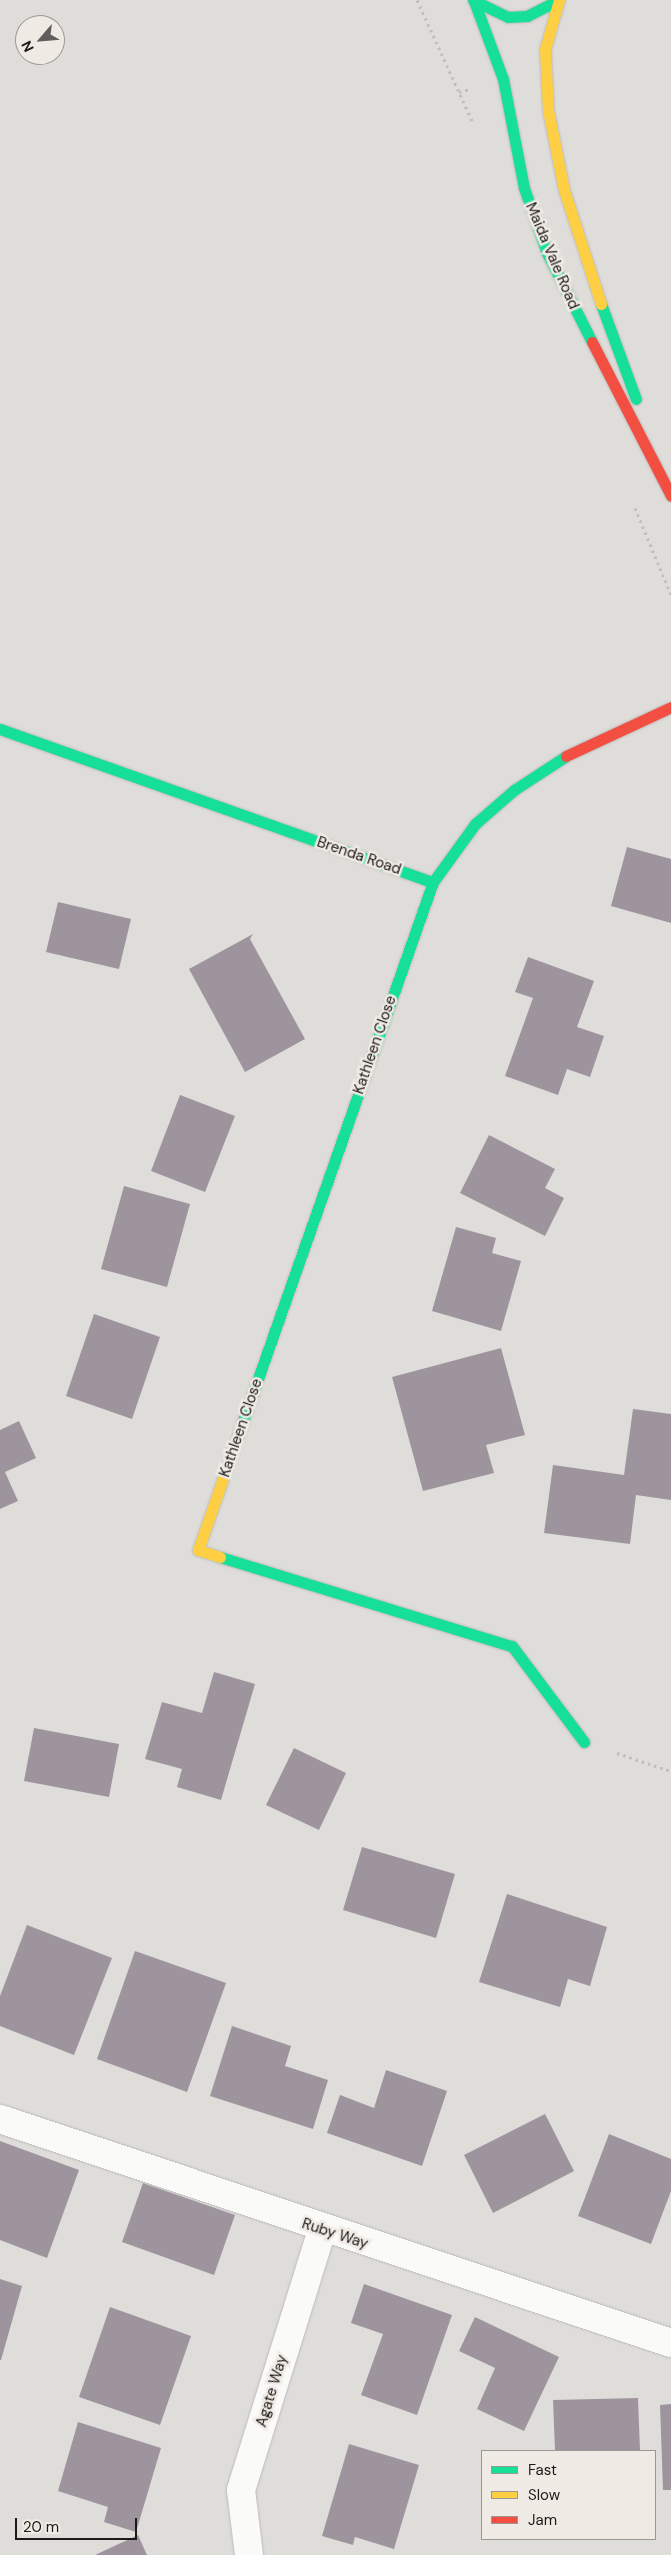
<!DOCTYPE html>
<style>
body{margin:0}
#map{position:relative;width:671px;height:2555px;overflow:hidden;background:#dfddda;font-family:"DM Sans",sans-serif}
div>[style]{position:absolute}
.building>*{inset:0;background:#9e949e}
.path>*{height:3px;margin-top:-1.5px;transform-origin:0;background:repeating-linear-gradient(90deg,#bebebc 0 2.5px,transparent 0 6.5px)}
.roads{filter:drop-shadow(0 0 1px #bdbbb9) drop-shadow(0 0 1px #bdbbb9)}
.street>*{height:28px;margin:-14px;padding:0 14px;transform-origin:14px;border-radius:14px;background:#fafaf9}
.fast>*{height:11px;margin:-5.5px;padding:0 5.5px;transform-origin:5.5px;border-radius:5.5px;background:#16e098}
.slow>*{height:11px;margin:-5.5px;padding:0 5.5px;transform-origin:5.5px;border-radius:5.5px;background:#ffcf43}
.jam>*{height:11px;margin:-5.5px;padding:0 5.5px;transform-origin:5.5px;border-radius:5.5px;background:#f24e42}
span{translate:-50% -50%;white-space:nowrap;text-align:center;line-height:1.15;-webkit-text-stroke:5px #f0eae4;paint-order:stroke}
.street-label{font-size:15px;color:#1c1a18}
.legend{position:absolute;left:481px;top:2450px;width:175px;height:90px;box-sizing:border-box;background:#f0eae4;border:1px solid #9b9792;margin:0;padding:6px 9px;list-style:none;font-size:15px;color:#1c1a18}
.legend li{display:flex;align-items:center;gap:10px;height:25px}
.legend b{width:25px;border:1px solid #9b9792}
.north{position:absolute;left:15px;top:15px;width:50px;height:50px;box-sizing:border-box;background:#f0eae4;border:1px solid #9b9792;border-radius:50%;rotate:243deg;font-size:14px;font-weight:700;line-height:20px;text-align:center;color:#1c1a18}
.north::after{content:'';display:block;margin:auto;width:18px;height:22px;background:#605e5c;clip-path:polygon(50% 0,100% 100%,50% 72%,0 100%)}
.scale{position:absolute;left:15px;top:2518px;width:122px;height:22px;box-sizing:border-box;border:2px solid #1c1a18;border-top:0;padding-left:6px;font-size:15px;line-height:18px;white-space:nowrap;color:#1c1a18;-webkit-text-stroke:4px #f0eae4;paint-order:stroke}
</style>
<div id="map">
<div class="building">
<div style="clip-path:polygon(627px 847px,671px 859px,671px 923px,611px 906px)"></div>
<div style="clip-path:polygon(58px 902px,131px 919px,119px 969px,46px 952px)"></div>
<div style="clip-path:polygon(253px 934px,250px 939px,305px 1039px,245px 1072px,189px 969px)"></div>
<div style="clip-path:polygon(528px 957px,594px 981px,577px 1027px,604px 1036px,590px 1077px,567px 1069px,558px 1095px,505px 1076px,533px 998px,515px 992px)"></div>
<div style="clip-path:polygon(180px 1095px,235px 1116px,205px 1192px,151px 1171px)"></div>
<div style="clip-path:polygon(489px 1135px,555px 1169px,545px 1188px,564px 1198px,545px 1236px,460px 1193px)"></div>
<div style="clip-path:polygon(124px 1186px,190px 1204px,167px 1287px,101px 1269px)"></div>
<div style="clip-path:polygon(456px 1227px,496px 1238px,492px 1253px,521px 1261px,501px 1331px,432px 1311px)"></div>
<div style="clip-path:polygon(94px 1314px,160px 1337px,132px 1419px,66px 1396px)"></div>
<div style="clip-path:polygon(501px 1348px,525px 1435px,486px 1445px,494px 1473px,423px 1491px,392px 1377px)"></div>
<div style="clip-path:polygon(633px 1409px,671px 1414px,671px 1500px,636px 1495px,630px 1544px,544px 1533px,553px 1465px,624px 1475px)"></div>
<div style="clip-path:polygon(19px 1421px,36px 1458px,5px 1472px,18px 1501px,0 1509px,0 1430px)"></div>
<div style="clip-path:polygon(214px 1672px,255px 1684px,221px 1800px,177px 1787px,182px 1769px,145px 1759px,162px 1702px,202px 1713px)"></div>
<div style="clip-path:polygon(34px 1728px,119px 1744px,109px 1797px,24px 1781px)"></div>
<div style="clip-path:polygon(294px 1748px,346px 1773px,319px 1830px,266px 1805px)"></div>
<div style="clip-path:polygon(362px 1847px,455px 1874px,436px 1938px,343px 1910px)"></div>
<div style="clip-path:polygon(507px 1894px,607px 1927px,590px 1986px,568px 1979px,560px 2007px,479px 1982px)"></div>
<div style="clip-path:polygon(27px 1925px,112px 1958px,74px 2055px,0 2026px,0 1996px)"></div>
<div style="clip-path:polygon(135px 1951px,226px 1983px,187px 2092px,97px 2059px)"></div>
<div style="clip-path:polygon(232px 2026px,291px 2046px,285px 2066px,328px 2080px,313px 2129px,210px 2096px)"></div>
<div style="clip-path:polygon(386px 2070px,447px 2091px,422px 2166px,327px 2133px,340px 2095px,374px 2108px)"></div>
<div style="clip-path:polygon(545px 2114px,574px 2171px,493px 2213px,464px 2155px)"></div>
<div style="clip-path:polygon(609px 2134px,671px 2159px,671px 2191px,651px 2244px,578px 2216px)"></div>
<div style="clip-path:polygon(0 2141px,79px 2170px,47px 2258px,0 2240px)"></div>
<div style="clip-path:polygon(143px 2183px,235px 2215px,214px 2275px,122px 2242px)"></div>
<div style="clip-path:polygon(0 2279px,22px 2286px,1px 2360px,0 2360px)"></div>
<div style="clip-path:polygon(364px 2284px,452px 2315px,417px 2415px,361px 2395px,383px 2334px,351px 2323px)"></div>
<div style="clip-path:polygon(110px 2307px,191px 2336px,160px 2425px,79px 2397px)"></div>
<div style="clip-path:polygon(475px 2317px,559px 2357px,524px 2431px,477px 2409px,495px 2368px,459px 2351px)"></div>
<div style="clip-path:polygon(638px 2398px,640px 2451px,555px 2451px,553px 2400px)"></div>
<div style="clip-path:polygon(671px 2404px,671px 2490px,663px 2490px,660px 2405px)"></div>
<div style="clip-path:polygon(78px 2422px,161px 2448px,136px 2532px,104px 2522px,108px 2507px,58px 2491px)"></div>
<div style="clip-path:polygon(349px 2444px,419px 2465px,394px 2549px,355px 2537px,353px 2545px,322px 2536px)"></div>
<div style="clip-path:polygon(138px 2535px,147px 2555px,95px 2555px)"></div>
</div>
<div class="path">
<div style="left:417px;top:0;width:135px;rotate:65.5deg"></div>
<div style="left:459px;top:92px;width:11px;rotate:-15deg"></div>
<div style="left:635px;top:508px;width:94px;rotate:67.5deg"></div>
<div style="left:617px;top:1753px;width:57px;rotate:18.4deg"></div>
</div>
<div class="roads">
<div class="street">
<div style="left:0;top:2119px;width:707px;rotate:18.46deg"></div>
<div style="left:249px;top:2555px;width:65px;rotate:-97deg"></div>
<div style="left:241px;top:2490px;width:272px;rotate:-72.7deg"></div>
</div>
<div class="fast">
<div style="left:473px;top:0;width:39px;rotate:26deg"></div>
<div style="left:508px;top:17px;width:19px;rotate:-3deg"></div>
<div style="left:527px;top:16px;width:35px;rotate:-27deg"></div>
<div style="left:474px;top:1px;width:83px;rotate:69.6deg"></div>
<div style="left:503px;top:79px;width:111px;rotate:79.1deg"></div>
<div style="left:524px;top:188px;width:69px;rotate:70.5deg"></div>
<div style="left:547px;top:253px;width:100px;rotate:63.2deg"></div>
<div style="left:601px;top:304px;width:101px;rotate:69.8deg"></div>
<div style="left:0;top:729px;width:459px;rotate:19.5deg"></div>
<div style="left:433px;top:882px;width:72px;rotate:-54.1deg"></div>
<div style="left:475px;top:824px;width:52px;rotate:-41.1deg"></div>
<div style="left:514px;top:790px;width:62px;rotate:-33.2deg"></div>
<div style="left:242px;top:1424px;width:575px;rotate:-70.59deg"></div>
<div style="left:220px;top:1557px;width:305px;rotate:17deg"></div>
<div style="left:512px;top:1646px;width:120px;rotate:53.1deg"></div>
</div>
<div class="slow">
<div style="left:559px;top:0;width:51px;rotate:105.9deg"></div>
<div style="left:545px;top:49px;width:61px;rotate:87.2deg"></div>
<div style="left:548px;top:110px;width:82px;rotate:78.7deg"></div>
<div style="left:564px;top:190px;width:120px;rotate:72deg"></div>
<div style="left:220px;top:1557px;width:23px;rotate:-162deg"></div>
<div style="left:198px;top:1550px;width:133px;rotate:-70.8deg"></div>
</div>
<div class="jam">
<div style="left:592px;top:342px;width:173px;rotate:62.8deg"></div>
<div style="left:566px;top:756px;width:116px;rotate:-25deg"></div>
</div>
</div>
<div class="street-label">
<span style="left:552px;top:256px;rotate:67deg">Maida Vale Road</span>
<span style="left:359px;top:856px;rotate:19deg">Brenda Road</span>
<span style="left:375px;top:1045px;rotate:-71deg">Kathleen Close</span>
<span style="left:241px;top:1428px;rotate:-71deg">Kathleen Close</span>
<span style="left:335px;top:2234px;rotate:18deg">Ruby Way</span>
<span style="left:272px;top:2391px;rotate:-73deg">Agate Way</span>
</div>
<ul class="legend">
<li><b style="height:6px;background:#16e098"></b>Fast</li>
<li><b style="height:6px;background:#ffcf43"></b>Slow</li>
<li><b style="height:6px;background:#f24e42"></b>Jam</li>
</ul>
<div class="north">N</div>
<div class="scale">20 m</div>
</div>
